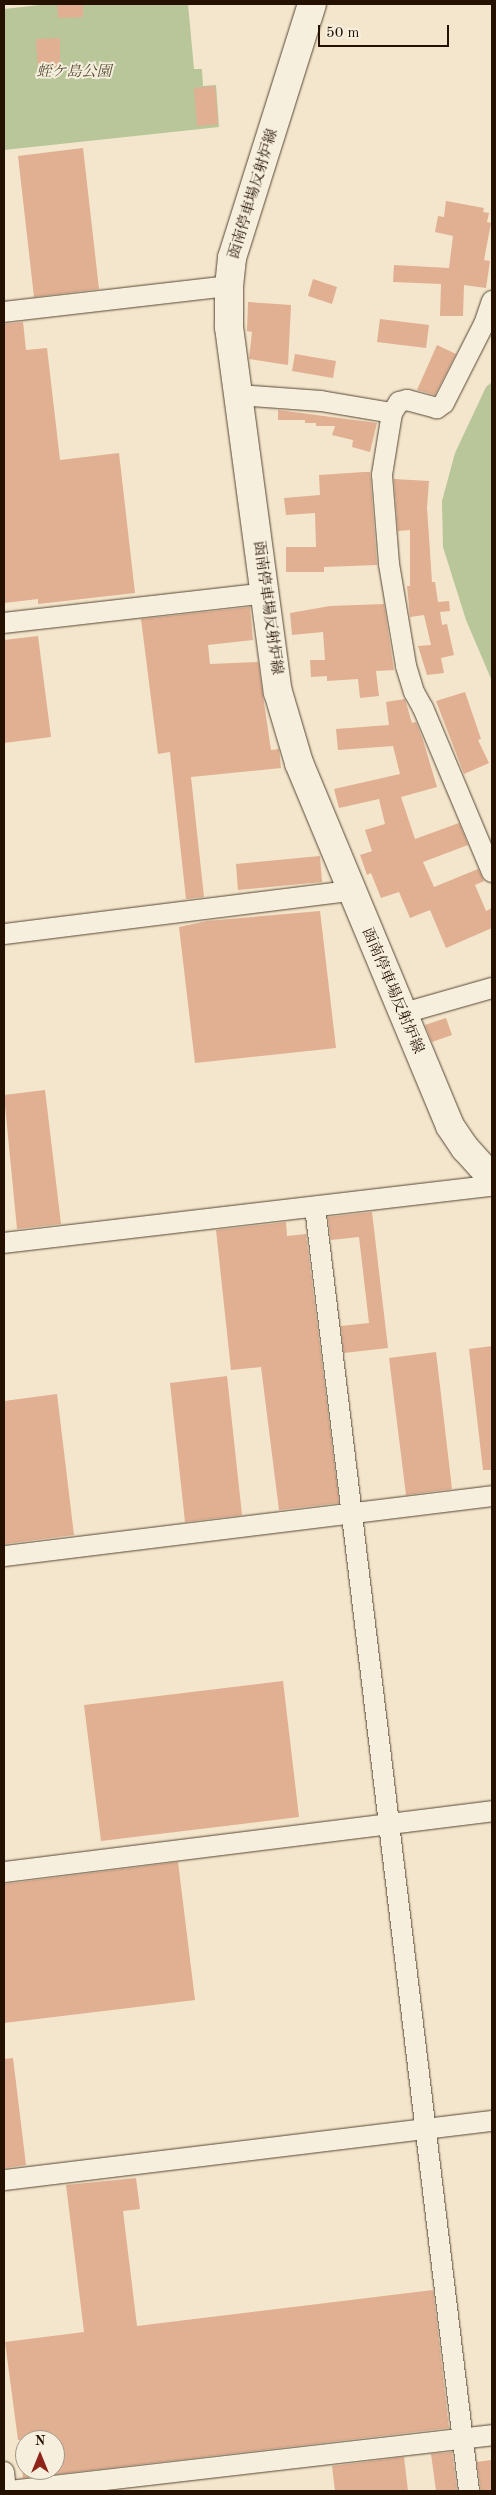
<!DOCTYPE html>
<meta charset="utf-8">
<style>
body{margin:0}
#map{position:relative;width:496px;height:2495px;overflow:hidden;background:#f3e6cc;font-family:"Old Standard TT","Noto Serif JP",serif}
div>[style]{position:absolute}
.green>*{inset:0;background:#b8c699}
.building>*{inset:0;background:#e1af91}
.roads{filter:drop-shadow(0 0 1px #584633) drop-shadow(0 0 1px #584633)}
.street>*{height:20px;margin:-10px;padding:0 10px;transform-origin:10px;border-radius:10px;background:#f7efde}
.secondary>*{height:28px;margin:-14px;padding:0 14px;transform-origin:14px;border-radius:14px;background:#f7efde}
span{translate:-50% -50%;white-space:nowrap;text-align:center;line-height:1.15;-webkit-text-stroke:4px #f7efde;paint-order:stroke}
.park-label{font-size:15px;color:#585036;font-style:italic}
.street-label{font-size:15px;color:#241100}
.frame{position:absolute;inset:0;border:5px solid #241100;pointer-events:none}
.north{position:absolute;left:15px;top:2430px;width:50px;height:50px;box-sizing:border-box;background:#f7efde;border:1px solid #a39685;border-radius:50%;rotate:0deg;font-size:14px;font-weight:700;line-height:20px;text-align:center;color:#241100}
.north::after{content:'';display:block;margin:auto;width:18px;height:22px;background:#8f2418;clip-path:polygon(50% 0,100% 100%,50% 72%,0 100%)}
.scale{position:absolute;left:318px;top:25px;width:131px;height:22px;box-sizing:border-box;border:2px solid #241100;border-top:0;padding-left:6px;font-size:15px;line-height:18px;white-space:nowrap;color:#241100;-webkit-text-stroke:4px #f7efde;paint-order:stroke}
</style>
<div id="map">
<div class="green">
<div style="clip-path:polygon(49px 4px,188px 4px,194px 69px,202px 69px,203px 86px,216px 85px,219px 127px,4px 150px,4px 9px)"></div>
<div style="clip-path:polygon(492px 382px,492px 681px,466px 620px,443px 547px,442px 501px,455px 453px,486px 387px)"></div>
</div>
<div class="building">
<div style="clip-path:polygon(57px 4px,83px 4px,83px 17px,58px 18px)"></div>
<div style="clip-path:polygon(60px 38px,60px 70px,38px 70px,36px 39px)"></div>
<div style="clip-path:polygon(215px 86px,218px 124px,197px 126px,194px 88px)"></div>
<div style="clip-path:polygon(83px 148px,99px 289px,34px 297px,18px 156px)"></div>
<div style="clip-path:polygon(446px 201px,484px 208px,483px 212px,489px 213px,487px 222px,491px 223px,484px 260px,490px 261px,486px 288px,464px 285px,463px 316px,440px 316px,441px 284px,393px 282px,394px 265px,449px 268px,453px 236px,435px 232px,438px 216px,444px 217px)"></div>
<div style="clip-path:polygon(313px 279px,337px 287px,332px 304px,308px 296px)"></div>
<div style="clip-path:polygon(248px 302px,291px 305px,288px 365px,249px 359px,252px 332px,247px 331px)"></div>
<div style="clip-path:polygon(380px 319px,429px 325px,426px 348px,377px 342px)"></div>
<div style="clip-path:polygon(23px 322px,26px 350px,47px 348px,60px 460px,119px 453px,135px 593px,38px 604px,38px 599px,4px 603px,4px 324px)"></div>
<div style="clip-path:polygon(437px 345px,456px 354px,435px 395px,417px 390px)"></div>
<div style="clip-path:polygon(295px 354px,336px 361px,333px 378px,292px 371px)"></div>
<div style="clip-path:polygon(278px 410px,377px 423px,370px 452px,352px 447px,353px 440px,332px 435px,335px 426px,316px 426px,316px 423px,305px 423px,305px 420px,278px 420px)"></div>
<div style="clip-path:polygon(364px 472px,370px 472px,377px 565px,324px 567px,324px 572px,286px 572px,286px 547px,316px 547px,315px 513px,286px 515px,284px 498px,320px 495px,319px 475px)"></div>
<div style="clip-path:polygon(394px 479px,429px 481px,427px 507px,432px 582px,435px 582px,438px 602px,449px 601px,450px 611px,440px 612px,442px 625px,447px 624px,454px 655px,441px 658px,444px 673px,427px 675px,418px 646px,431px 645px,424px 615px,410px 617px,407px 586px,410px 586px,410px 530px,398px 531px)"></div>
<div style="clip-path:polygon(384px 604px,394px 670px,376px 671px,379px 696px,360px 698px,358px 679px,327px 681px,327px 676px,311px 677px,310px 660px,325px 660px,323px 632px,292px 635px,290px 613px,330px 606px)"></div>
<div style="clip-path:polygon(250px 607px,253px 640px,208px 645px,210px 664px,258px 662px,271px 750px,279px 749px,281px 768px,191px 777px,204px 897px,186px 899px,170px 752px,158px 754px,141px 619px)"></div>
<div style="clip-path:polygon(38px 636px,51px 737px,4px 743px,4px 640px)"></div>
<div style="clip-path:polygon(465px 692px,481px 739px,478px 740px,489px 763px,464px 774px,436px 701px)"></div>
<div style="clip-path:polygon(405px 699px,412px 723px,416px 722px,423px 740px,437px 787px,401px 797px,415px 839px,459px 823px,468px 845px,423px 862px,434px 887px,478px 869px,484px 881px,475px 885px,486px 911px,492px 908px,492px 928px,446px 948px,430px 910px,410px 918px,399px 892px,381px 898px,371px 873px,367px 875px,360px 855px,372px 851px,365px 830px,385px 824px,379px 799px,339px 808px,334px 789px,400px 774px,393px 746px,338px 750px,336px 729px,389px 725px,386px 702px)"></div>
<div style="clip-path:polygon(320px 856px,322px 882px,238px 890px,236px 864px)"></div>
<div style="clip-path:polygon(320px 911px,336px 1048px,195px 1063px,179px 927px,207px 921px)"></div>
<div style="clip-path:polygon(446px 1018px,452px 1035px,432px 1042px,425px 1025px)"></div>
<div style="clip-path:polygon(45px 1090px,61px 1224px,17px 1229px,4px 1095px)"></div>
<div style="clip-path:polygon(372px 1212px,388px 1348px,344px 1353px,341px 1326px,369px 1323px,359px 1237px,331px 1240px,328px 1217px)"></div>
<div style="clip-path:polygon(286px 1222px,287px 1236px,306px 1234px,339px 1503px,279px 1510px,261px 1367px,231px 1370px,216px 1230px)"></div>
<div style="clip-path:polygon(492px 1346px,492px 1470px,483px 1470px,469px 1349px)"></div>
<div style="clip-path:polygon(436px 1352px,452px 1489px,406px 1495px,389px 1358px)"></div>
<div style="clip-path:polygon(227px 1376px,242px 1515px,185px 1522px,170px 1383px)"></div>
<div style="clip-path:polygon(57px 1394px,74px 1535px,4px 1544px,4px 1401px)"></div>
<div style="clip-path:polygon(283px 1681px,299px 1817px,101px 1841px,84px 1705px)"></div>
<div style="clip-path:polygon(178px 1862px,195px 2000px,4px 2023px,4px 1884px)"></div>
<div style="clip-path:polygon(13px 2058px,26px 2165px,4px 2168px,4px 2059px)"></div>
<div style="clip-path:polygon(136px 2178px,140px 2209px,123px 2211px,137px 2326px,433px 2290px,449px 2428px,23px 2478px,22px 2470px,55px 2470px,55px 2440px,18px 2440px,5px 2342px,84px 2332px,66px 2185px)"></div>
<div style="clip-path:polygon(452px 2452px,457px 2491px,436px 2491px,431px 2454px)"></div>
<div style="clip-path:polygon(404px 2457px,408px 2491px,335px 2491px,332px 2466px)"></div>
<div style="clip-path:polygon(491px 2460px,492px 2491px,481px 2491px,477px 2462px)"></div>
</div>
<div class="roads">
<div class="street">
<div style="left:492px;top:301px;width:24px;rotate:109deg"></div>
<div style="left:484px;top:324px;width:89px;rotate:116.9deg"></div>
<div style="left:444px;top:403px;width:9px;rotate:144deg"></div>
<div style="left:437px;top:408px;width:31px;rotate:-165deg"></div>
<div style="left:407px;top:400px;width:8px;rotate:166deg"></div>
<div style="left:399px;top:402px;width:13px;rotate:122deg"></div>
<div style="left:392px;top:413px;width:63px;rotate:99.2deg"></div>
<div style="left:382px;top:475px;width:89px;rotate:85.5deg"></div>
<div style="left:389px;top:564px;width:103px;rotate:80.5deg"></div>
<div style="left:406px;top:666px;width:27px;rotate:73deg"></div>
<div style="left:414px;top:692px;width:18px;rotate:61deg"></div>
<div style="left:423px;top:708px;width:178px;rotate:67.2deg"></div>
<div style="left:4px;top:312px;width:226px;rotate:-6.6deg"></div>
<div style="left:238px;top:395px;width:83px;rotate:4.1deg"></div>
<div style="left:321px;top:401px;width:72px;rotate:9.6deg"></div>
<div style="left:4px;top:623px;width:264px;rotate:-6.5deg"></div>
<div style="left:4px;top:934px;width:349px;rotate:-7.1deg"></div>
<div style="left:401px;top:1014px;width:95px;rotate:-15.9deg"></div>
<div style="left:315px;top:1207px;width:1293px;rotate:83.16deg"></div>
<div style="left:4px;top:1243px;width:491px;rotate:-6.7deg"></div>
<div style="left:4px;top:1556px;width:492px;rotate:-7deg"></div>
<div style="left:4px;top:1872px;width:492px;rotate:-7.1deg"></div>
<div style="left:4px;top:2180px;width:492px;rotate:-6.9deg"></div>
<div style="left:4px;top:2472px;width:19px;rotate:84deg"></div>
<div style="left:10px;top:2491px;width:485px;rotate:-6.6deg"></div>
</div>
<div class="secondary">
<div style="left:312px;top:4px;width:266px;rotate:107.5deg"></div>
<div style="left:232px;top:258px;width:28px;rotate:96deg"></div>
<div style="left:229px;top:286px;width:41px;rotate:90deg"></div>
<div style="left:229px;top:327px;width:368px;rotate:82.4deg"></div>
<div style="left:278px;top:692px;width:74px;rotate:73.5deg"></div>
<div style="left:299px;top:763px;width:393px;rotate:67.4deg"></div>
<div style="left:450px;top:1126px;width:27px;rotate:56deg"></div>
<div style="left:465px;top:1148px;width:40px;rotate:48deg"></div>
</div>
</div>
<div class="park-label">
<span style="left:74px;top:73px">蛭ケ島公園</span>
</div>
<div class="street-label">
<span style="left:254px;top:194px;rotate:-73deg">函南停車場反射炉線</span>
<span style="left:267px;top:608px;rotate:82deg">函南停車場反射炉線</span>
<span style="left:392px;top:991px;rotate:67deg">函南停車場反射炉線</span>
</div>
<div class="frame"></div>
<div class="north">N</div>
<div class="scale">50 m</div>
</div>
